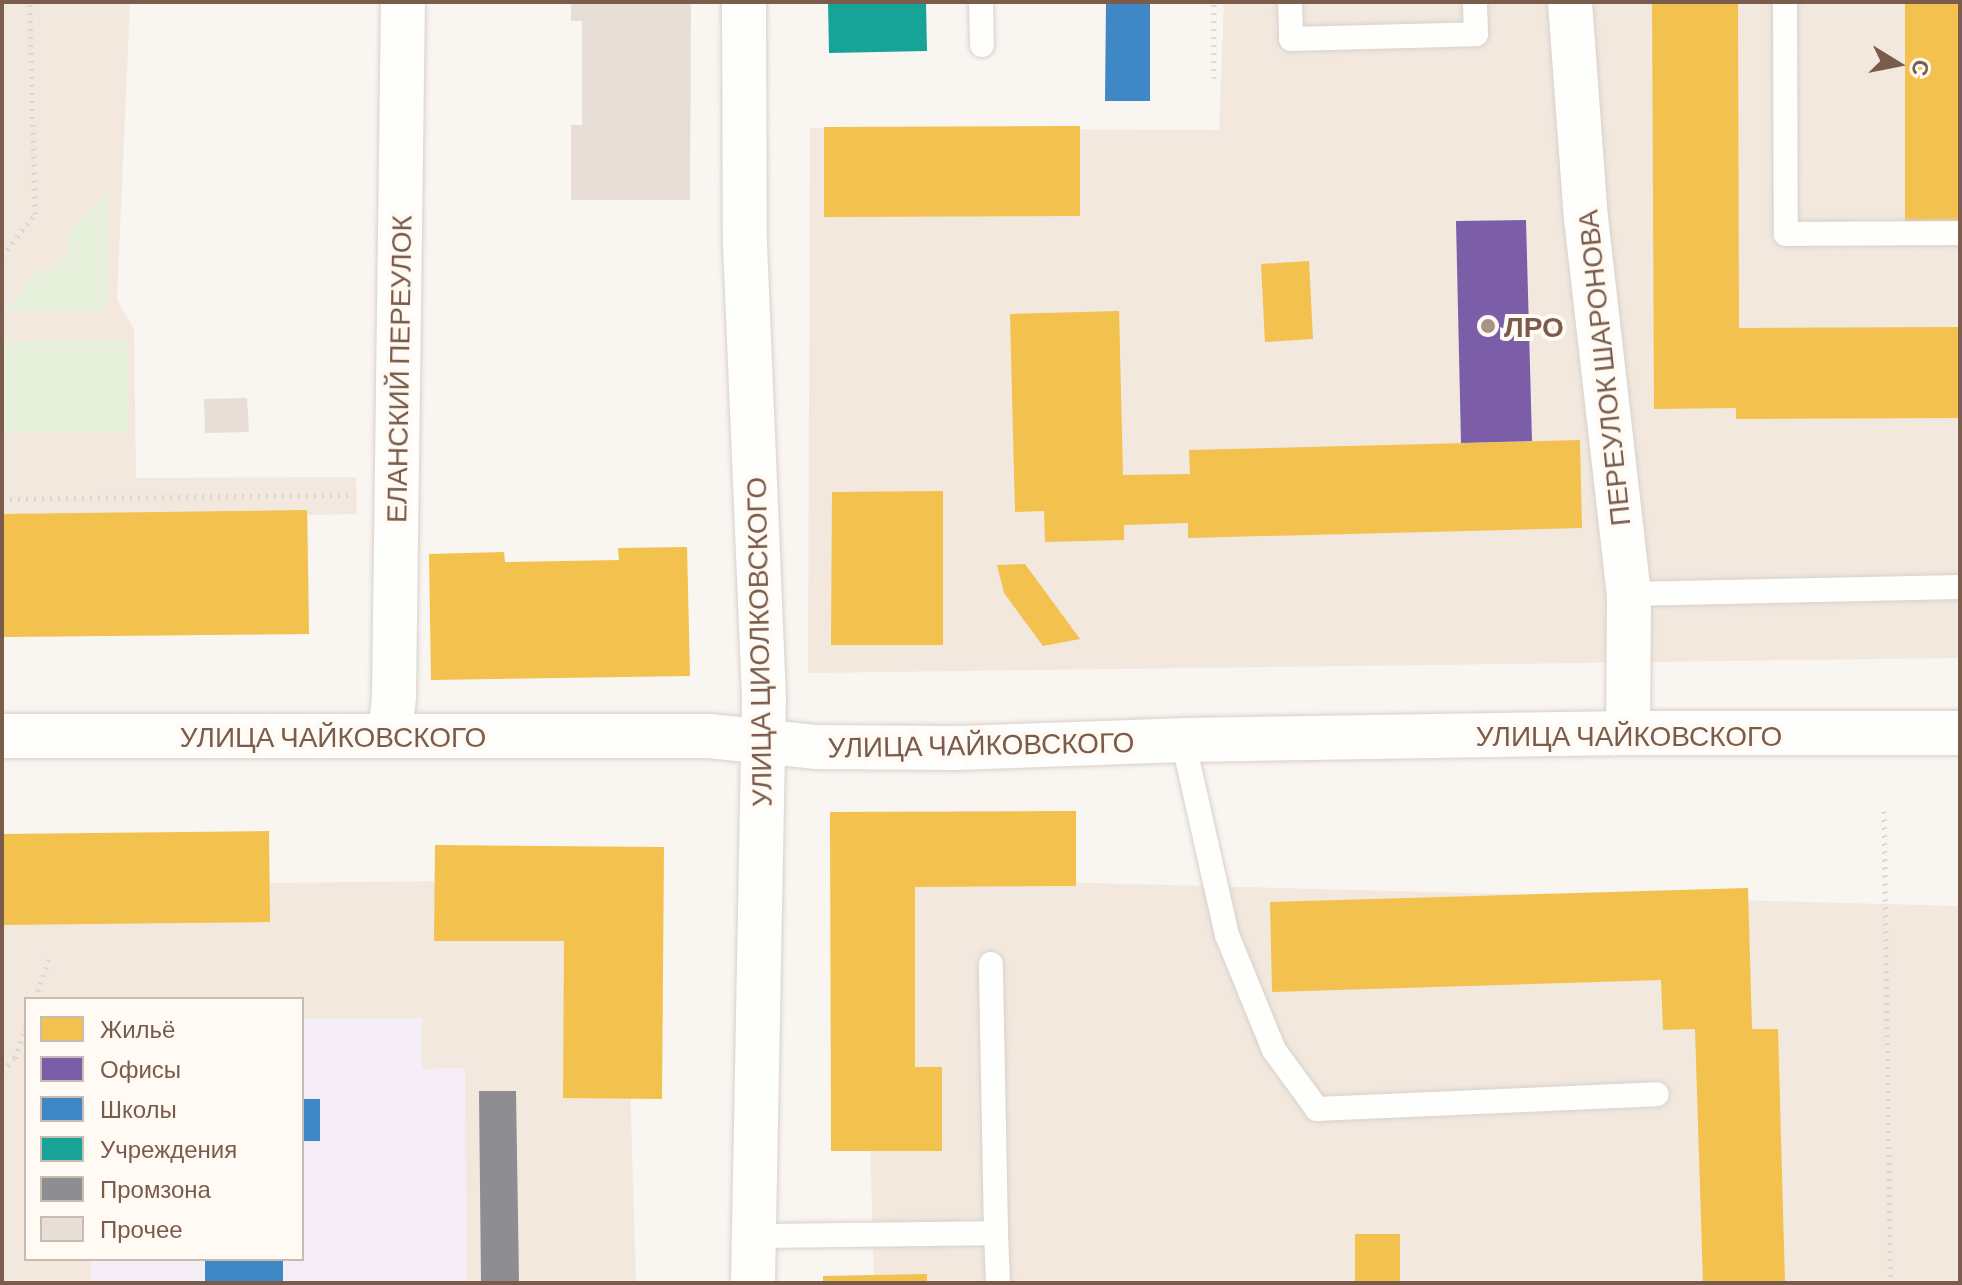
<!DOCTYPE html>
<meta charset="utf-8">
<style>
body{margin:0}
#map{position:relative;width:1962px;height:1285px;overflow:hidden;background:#f9f5f0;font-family:Barlow,sans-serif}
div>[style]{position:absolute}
.residential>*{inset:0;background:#f2e8de}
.education>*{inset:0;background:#f6eef6}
.green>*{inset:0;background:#e7f0db}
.homes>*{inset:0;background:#f2c14e}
.offices>*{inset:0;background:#7b5ea7}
.schools>*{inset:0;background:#3f88c5}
.public>*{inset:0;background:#17a398}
.industry>*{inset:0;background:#8d8d92}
.building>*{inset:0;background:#e6ded7}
.path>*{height:5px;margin-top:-2.5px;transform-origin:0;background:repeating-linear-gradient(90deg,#dcd5d0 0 2px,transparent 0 8px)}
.roads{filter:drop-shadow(0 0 2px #d7d1cb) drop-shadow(0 0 2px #d7d1cb)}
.service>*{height:24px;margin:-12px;padding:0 12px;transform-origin:12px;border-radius:12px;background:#fefefd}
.minor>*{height:44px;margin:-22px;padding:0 22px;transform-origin:22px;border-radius:22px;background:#fefefd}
.dots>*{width:22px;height:22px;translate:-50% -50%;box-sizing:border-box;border:4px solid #fffaf3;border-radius:50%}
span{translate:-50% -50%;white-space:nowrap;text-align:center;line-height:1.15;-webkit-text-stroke:8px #fffaf3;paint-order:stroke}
.poi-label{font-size:28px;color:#7a5c4d;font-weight:700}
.left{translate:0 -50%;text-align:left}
.street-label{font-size:28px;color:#7a5c4d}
.frame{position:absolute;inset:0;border:4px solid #7a5c4d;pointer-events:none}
.legend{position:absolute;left:24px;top:997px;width:280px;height:264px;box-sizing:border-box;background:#fffaf3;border:2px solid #cabbb1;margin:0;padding:10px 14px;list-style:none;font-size:24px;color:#7a5c4d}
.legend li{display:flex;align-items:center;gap:16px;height:40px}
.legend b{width:40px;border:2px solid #cabbb1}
.north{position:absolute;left:1858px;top:24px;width:80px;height:80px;-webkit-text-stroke:6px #fffaf3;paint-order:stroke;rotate:100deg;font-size:22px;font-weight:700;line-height:32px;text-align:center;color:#7a5c4d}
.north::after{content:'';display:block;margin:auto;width:28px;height:36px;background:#7a5c4d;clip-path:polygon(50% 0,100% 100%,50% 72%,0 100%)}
</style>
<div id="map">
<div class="residential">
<div style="clip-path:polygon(2px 2px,130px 2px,117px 300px,134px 329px,136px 478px,356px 477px,357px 514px,308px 515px,309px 634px,2px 637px)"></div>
<div style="clip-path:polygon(1224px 2px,1960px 2px,1960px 658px,808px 673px,810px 128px,1219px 130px)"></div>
<div style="clip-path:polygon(863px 877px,1960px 906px,1960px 1283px,874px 1283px)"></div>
<div style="clip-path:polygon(evenodd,624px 879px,636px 1283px,2px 1283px,2px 886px,624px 879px,26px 999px,302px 999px,302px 1259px,26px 1259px,26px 999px)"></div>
</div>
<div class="education">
<div style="clip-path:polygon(302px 1018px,422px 1018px,422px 1069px,465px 1068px,467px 1283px,91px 1283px,90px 1259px,302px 1259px)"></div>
</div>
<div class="green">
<div style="clip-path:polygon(108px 190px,108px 311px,5px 312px,38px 270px,56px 268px,69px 252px,69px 232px)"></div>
<div style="clip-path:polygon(128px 340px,129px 432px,2px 433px,2px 341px)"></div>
</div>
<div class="homes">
<div style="clip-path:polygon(1652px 2px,1738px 2px,1739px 328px,1960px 327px,1960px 418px,1736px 419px,1736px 408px,1654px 409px)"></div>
<div style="clip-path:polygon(1905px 2px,1960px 2px,1960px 221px,1905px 221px)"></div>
<div style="clip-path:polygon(1080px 126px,1080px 216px,824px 217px,824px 127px)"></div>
<div style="clip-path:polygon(1309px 261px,1313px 339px,1265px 342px,1261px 264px)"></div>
<div style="clip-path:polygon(1119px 311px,1123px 475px,1190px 474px,1189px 450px,1580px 440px,1582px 528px,1188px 538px,1188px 523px,1124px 525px,1124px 540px,1045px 542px,1044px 511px,1015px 512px,1010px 314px)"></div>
<div style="clip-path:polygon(943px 491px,943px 645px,831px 645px,832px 492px)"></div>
<div style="clip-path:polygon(307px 510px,309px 634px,2px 637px,2px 514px)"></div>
<div style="clip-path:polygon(687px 547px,690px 676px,431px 680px,429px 554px,504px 552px,505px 562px,619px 560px,618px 548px)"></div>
<div style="clip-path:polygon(1025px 564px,1080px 639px,1043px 646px,1004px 593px,997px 565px)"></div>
<div style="clip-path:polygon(1076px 811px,1076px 886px,915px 887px,915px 1067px,942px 1067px,942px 1151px,831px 1151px,830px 812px)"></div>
<div style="clip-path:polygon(269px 831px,270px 922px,2px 925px,2px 834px)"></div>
<div style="clip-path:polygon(435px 845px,664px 847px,662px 1099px,563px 1098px,564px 941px,434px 941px)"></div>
<div style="clip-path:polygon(1748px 888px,1752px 1029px,1778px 1029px,1785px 1283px,1703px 1283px,1695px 1029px,1663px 1030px,1661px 980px,1272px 992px,1270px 902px)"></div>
<div style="clip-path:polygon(1355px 1234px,1400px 1234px,1400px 1283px,1355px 1283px)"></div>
<div style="clip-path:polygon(927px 1274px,927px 1283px,823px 1283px,823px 1276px)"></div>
</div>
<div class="offices">
<div style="clip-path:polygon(1526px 220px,1532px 441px,1461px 443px,1456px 221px)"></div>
</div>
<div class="schools">
<div style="clip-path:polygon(1106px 2px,1150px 2px,1150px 101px,1105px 101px)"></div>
<div style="clip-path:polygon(302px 1099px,320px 1099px,320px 1141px,302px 1141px)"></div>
<div style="clip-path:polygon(205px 1259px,283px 1259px,283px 1283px,205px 1283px)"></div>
</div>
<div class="public">
<div style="clip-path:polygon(828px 2px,926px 2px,927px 51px,829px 53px)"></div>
</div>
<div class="industry">
<div style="clip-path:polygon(479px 1091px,516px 1091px,519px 1283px,481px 1283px)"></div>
</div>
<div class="building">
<div style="clip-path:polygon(571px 2px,691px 2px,690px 200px,571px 200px,571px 125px,582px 125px,582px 21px,571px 21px)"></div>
<div style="clip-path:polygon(247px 398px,249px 432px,205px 433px,204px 399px)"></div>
</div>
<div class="path">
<div style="left:1214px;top:78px;width:76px;rotate:-90deg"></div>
<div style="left:2px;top:256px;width:53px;rotate:-51.8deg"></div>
<div style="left:35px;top:214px;width:212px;rotate:-91.4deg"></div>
<div style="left:2px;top:499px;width:347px;rotate:-0.7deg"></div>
<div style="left:1884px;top:811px;width:472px;rotate:89.2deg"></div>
<div style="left:35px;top:999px;width:42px;rotate:-70.7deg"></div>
<div style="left:2px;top:1071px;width:18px;rotate:-45deg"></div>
<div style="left:15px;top:1058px;width:34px;rotate:-71deg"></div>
</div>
<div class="roads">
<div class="service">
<div style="left:981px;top:2px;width:43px;rotate:88.7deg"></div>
<div style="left:1290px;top:2px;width:37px;rotate:88deg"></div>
<div style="left:1291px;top:39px;width:185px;rotate:-1.5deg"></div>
<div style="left:1476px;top:34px;width:32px;rotate:-92deg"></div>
<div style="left:1785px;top:2px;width:232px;rotate:89.8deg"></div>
<div style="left:1786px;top:234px;width:174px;rotate:-0.3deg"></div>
<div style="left:1629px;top:594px;width:331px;rotate:-1.2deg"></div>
<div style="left:1183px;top:740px;width:200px;rotate:77.3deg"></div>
<div style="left:1227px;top:935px;width:124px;rotate:67.8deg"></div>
<div style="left:1274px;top:1050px;width:73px;rotate:53.9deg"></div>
<div style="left:1317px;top:1109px;width:340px;rotate:-2.5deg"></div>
<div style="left:996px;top:1233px;width:50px;rotate:87.7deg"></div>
<div style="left:754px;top:1236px;width:242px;rotate:-0.7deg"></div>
<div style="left:996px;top:1233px;width:269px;rotate:-91.1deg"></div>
</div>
<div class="minor">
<div style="left:744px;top:2px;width:242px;rotate:89.8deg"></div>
<div style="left:745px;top:244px;width:454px;rotate:87.6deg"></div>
<div style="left:764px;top:698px;width:585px;rotate:91.08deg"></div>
<div style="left:1570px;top:2px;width:217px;rotate:85.8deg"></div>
<div style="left:1586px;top:218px;width:378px;rotate:83.5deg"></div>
<div style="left:1629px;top:594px;width:139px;rotate:90.4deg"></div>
<div style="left:390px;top:735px;width:39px;rotate:-84deg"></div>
<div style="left:394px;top:696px;width:694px;rotate:-89.26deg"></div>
<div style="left:2px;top:736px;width:707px"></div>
<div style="left:709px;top:736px;width:109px;rotate:5.8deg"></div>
<div style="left:817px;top:747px;width:140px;rotate:0.4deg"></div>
<div style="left:957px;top:748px;width:226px;rotate:-2deg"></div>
<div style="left:1183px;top:740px;width:445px;rotate:-0.9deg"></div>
<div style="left:1628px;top:733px;width:332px"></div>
</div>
</div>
<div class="dots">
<div style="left:1488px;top:326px;background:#a69286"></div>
</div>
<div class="poi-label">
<span class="left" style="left:1504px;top:326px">ЛРО</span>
</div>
<div class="street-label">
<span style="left:1603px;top:368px;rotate:-96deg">ПЕРЕУЛОК ШАРОНОВА</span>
<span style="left:398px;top:369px;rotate:-89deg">ЕЛАНСКИЙ ПЕРЕУЛОК</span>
<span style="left:758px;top:642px;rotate:-91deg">УЛИЦА ЦИОЛКОВСКОГО</span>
<span style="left:1629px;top:735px">УЛИЦА ЧАЙКОВСКОГО</span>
<span style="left:333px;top:736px">УЛИЦА ЧАЙКОВСКОГО</span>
<span style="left:981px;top:744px;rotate:-1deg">УЛИЦА ЧАЙКОВСКОГО</span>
</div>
<div class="frame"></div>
<ul class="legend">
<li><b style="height:22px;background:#f2c14e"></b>Жильё</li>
<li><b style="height:22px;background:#7b5ea7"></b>Офисы</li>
<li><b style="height:22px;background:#3f88c5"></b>Школы</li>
<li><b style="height:22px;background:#17a398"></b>Учреждения</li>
<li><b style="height:22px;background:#8d8d92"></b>Промзона</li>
<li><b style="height:22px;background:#e6ded7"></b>Прочее</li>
</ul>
<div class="north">С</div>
</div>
